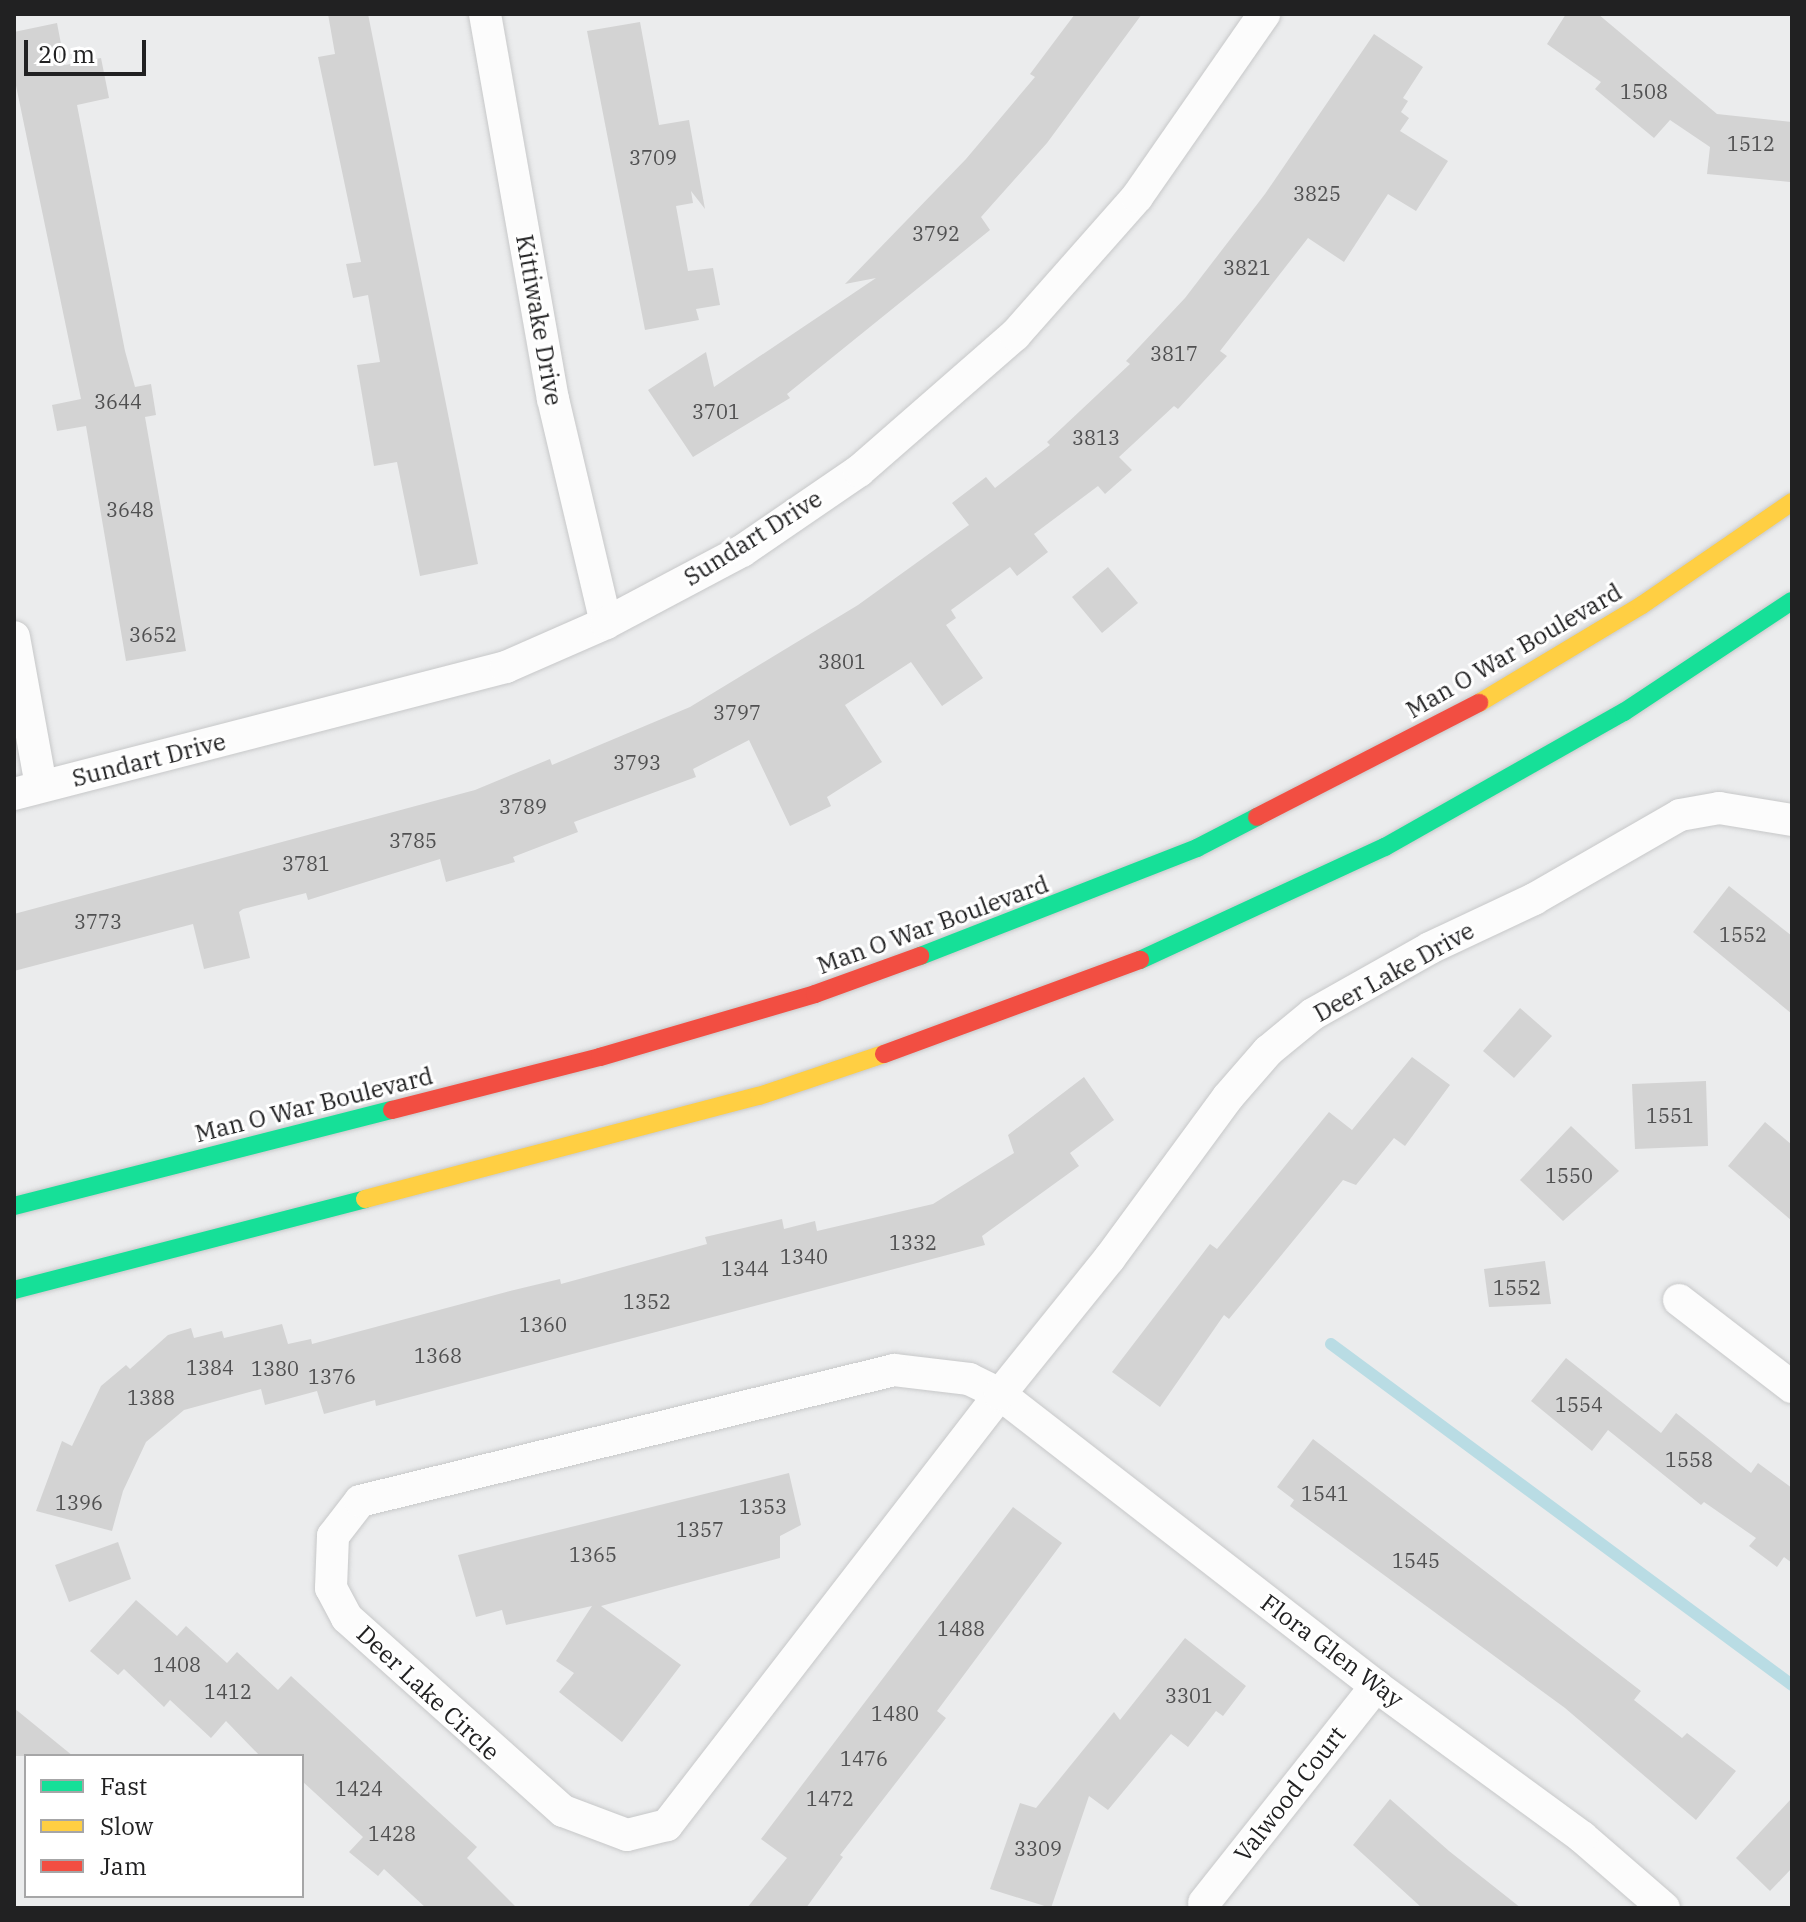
<!DOCTYPE html>
<style>
body{margin:0}
#map{position:relative;width:1806px;height:1922px;overflow:hidden;background:#ebeced;font-family:"IBM Plex Serif",serif}
div>[style]{position:absolute}
.stream>*{height:12px;margin:-6px;padding:0 6px;transform-origin:6px;border-radius:6px;background:#b9dce4}
.building>*{inset:0;background:#d3d3d3}
.roads{filter:drop-shadow(0 0 2px #c7c8c9) drop-shadow(0 0 2px #c7c8c9)}
.street>*{height:32px;margin:-16px;padding:0 16px;transform-origin:16px;border-radius:16px;background:#fcfcfc}
.fast>*{height:18px;margin:-9px;padding:0 9px;transform-origin:9px;border-radius:9px;background:#16e098}
.slow>*{height:18px;margin:-9px;padding:0 9px;transform-origin:9px;border-radius:9px;background:#ffcf43}
.jam>*{height:18px;margin:-9px;padding:0 9px;transform-origin:9px;border-radius:9px;background:#f24e42}
span{translate:-50% -50%;white-space:nowrap;text-align:center;line-height:1.15;-webkit-text-stroke:6px #fff;paint-order:stroke}
.number-label{font-size:20px;color:#505051}
.number-label span{-webkit-text-stroke-width:0}
.street-label{font-size:24px;color:#212122}
.frame{position:absolute;inset:0;border:16px solid #212122;pointer-events:none}
.legend{position:absolute;left:24px;top:1754px;width:280px;height:144px;box-sizing:border-box;background:#fff;border:2px solid #a6a6a7;margin:0;padding:10px 14px;list-style:none;font-size:24px;color:#212122}
.legend li{display:flex;align-items:center;gap:16px;height:40px}
.legend b{width:40px;border:2px solid #a6a6a7}
.scale{position:absolute;left:24px;top:40px;width:122px;height:36px;box-sizing:border-box;border:4px solid #212122;border-top:0;padding-left:10px;font-size:24px;line-height:28px;white-space:nowrap;color:#212122;-webkit-text-stroke:6px #fff;paint-order:stroke}
</style>
<div id="map">
<div class="stream">
<div style="left:1331px;top:1344px;width:573px;rotate:36.49deg"></div>
</div>
<div class="building">
<div style="clip-path:polygon(328px 14px,368px 14px,478px 564px,420px 576px,397px 462px,374px 466px,357px 365px,380px 362px,368px 295px,353px 298px,346px 264px,361px 262px,318px 57px,335px 54px)"></div>
<div style="clip-path:polygon(1075px 14px,1142px 14px,1047px 143px,981px 217px,990px 230px,787px 394px,790px 398px,693px 457px,648px 390px,706px 352px,714px 387px,876px 278px,845px 284px,966px 159px,1035px 77px,1030px 74px)"></div>
<div style="clip-path:polygon(1566px 14px,1598px 14px,1717px 114px,1792px 122px,1790px 182px,1707px 174px,1710px 147px,1670px 120px,1654px 138px,1595px 89px,1601px 82px,1547px 44px)"></div>
<div style="clip-path:polygon(640px 22px,659px 125px,689px 120px,705px 209px,691px 191px,693px 203px,676px 206px,688px 271px,713px 268px,720px 305px,696px 309px,699px 320px,645px 330px,587px 31px)"></div>
<div style="clip-path:polygon(57px 23px,65px 65px,101px 58px,109px 98px,77px 105px,125px 351px,135px 387px,151px 384px,156px 415px,145px 417px,186px 651px,126px 661px,86px 426px,57px 431px,52px 405px,81px 399px,14px 76px,14px 32px)"></div>
<div style="clip-path:polygon(1374px 34px,1423px 67px,1403px 98px,1408px 101px,1401px 112px,1409px 118px,1400px 131px,1448px 161px,1416px 211px,1388px 194px,1344px 262px,1308px 238px,1220px 351px,1227px 356px,1178px 409px,1174px 406px,1119px 457px,1132px 470px,1105px 494px,1098px 486px,1034px 534px,1048px 552px,1017px 576px,1010px 567px,951px 610px,956px 618px,946px 625px,983px 678px,942px 706px,911px 662px,845px 705px,882px 762px,827px 797px,831px 806px,790px 826px,749px 740px,693px 769px,696px 777px,574px 822px,578px 832px,513px 857px,515px 862px,446px 882px,440px 859px,308px 900px,306px 893px,243px 909px,239px 912px,250px 958px,204px 969px,193px 924px,14px 971px,14px 914px,475px 790px,550px 759px,552px 765px,690px 707px,858px 605px,969px 525px,952px 503px,986px 477px,995px 488px,1050px 445px,1047px 442px,1130px 364px,1126px 361px,1185px 298px,1265px 194px)"></div>
<div style="clip-path:polygon(1108px 567px,1138px 603px,1102px 633px,1072px 597px)"></div>
<div style="clip-path:polygon(1729px 886px,1792px 936px,1792px 1014px,1693px 932px)"></div>
<div style="clip-path:polygon(1520px 1008px,1552px 1036px,1514px 1078px,1483px 1051px)"></div>
<div style="clip-path:polygon(1412px 1057px,1450px 1085px,1405px 1146px,1394px 1138px,1356px 1185px,1343px 1180px,1229px 1319px,1224px 1315px,1160px 1407px,1112px 1372px,1210px 1244px,1217px 1249px,1329px 1112px,1352px 1130px)"></div>
<div style="clip-path:polygon(1084px 1077px,1114px 1120px,1070px 1153px,1079px 1166px,982px 1236px,985px 1245px,376px 1406px,375px 1400px,324px 1414px,317px 1391px,265px 1405px,261px 1389px,184px 1410px,146px 1442px,123px 1491px,112px 1531px,36px 1511px,62px 1441px,72px 1446px,101px 1386px,126px 1365px,130px 1369px,168px 1335px,191px 1328px,194px 1338px,222px 1331px,224px 1338px,282px 1324px,288px 1344px,311px 1339px,312px 1344px,514px 1290px,560px 1279px,561px 1284px,707px 1244px,705px 1237px,782px 1219px,784px 1229px,815px 1221px,817px 1231px,933px 1204px,1014px 1153px,1008px 1135px)"></div>
<div style="clip-path:polygon(1706px 1081px,1708px 1146px,1635px 1149px,1632px 1084px)"></div>
<div style="clip-path:polygon(1765px 1122px,1792px 1145px,1792px 1221px,1728px 1166px)"></div>
<div style="clip-path:polygon(1571px 1126px,1619px 1171px,1563px 1221px,1520px 1180px)"></div>
<div style="clip-path:polygon(1545px 1261px,1551px 1304px,1489px 1307px,1484px 1269px)"></div>
<div style="clip-path:polygon(1566px 1358px,1661px 1433px,1676px 1413px,1751px 1473px,1758px 1463px,1792px 1488px,1792px 1563px,1784px 1557px,1777px 1567px,1749px 1546px,1756px 1538px,1704px 1502px,1701px 1505px,1608px 1430px,1592px 1451px,1531px 1401px)"></div>
<div style="clip-path:polygon(1313px 1439px,1641px 1691px,1634px 1700px,1682px 1738px,1687px 1733px,1736px 1771px,1696px 1820px,1565px 1708px,1290px 1506px,1294px 1500px,1277px 1487px)"></div>
<div style="clip-path:polygon(789px 1473px,801px 1525px,780px 1536px,780px 1558px,601px 1606px,681px 1665px,622px 1742px,559px 1692px,574px 1673px,556px 1661px,592px 1606px,506px 1625px,502px 1610px,476px 1617px,458px 1555px)"></div>
<div style="clip-path:polygon(1013px 1507px,1062px 1543px,937px 1711px,946px 1718px,840px 1855px,843px 1857px,806px 1908px,747px 1908px,787px 1858px,761px 1839px)"></div>
<div style="clip-path:polygon(118px 1542px,131px 1579px,69px 1602px,55px 1565px)"></div>
<div style="clip-path:polygon(136px 1600px,177px 1636px,186px 1626px,227px 1663px,237px 1652px,278px 1690px,291px 1676px,477px 1847px,467px 1858px,517px 1908px,426px 1908px,384px 1869px,378px 1876px,349px 1852px,363px 1837px,302px 1781px,302px 1756px,260px 1756px,226px 1721px,211px 1738px,170px 1700px,164px 1707px,124px 1669px,118px 1675px,90px 1651px)"></div>
<div style="clip-path:polygon(1185px 1638px,1246px 1686px,1223px 1716px,1216px 1711px,1188px 1747px,1171px 1734px,1108px 1810px,1089px 1796px,1051px 1908px,990px 1889px,1020px 1803px,1036px 1808px,1114px 1712px,1120px 1720px)"></div>
<div style="clip-path:polygon(14px 1708px,73px 1756px,14px 1756px)"></div>
<div style="clip-path:polygon(1792px 1798px,1792px 1868px,1770px 1891px,1736px 1858px)"></div>
<div style="clip-path:polygon(1390px 1799px,1449px 1851px,1521px 1908px,1422px 1908px,1353px 1845px)"></div>
</div>
<div class="roads">
<div class="street">
<div style="left:485px;top:14px;width:391px;rotate:80deg"></div>
<div style="left:553px;top:399px;width:230px;rotate:76.7deg"></div>
<div style="left:14px;top:637px;width:151px;rotate:79.7deg"></div>
<div style="left:14px;top:794px;width:508px;rotate:-14.47deg"></div>
<div style="left:506px;top:667px;width:109px;rotate:-23.7deg"></div>
<div style="left:606px;top:623px;width:154px;rotate:-27.9deg"></div>
<div style="left:742px;top:551px;width:142px;rotate:-34.4deg"></div>
<div style="left:859px;top:471px;width:207px;rotate:-41.1deg"></div>
<div style="left:1015px;top:335px;width:184px;rotate:-48.5deg"></div>
<div style="left:1137px;top:197px;width:223px;rotate:-55.2deg"></div>
<div style="left:1679px;top:1300px;width:143px;rotate:37.6deg"></div>
<div style="left:894px;top:1370px;width:76px;rotate:6.8deg"></div>
<div style="left:969px;top:1379px;width:34px;rotate:26deg"></div>
<div style="left:1000px;top:1394px;width:545px;rotate:127.69deg"></div>
<div style="left:667px;top:1825px;width:41px;rotate:166deg"></div>
<div style="left:627px;top:1835px;width:68px;rotate:-159.4deg"></div>
<div style="left:563px;top:1811px;width:290px;rotate:-138.2deg"></div>
<div style="left:347px;top:1618px;width:34px;rotate:-118deg"></div>
<div style="left:331px;top:1588px;width:52px;rotate:-87.8deg"></div>
<div style="left:333px;top:1536px;width:44px;rotate:-52.4deg"></div>
<div style="left:360px;top:1501px;width:550px;rotate:-13.78deg"></div>
<div style="left:1204px;top:1903px;width:277px;rotate:-51.6deg"></div>
<div style="left:1664px;top:1908px;width:108px;rotate:-139.1deg"></div>
<div style="left:1582px;top:1837px;width:255px;rotate:-143.8deg"></div>
<div style="left:1376px;top:1686px;width:476px;rotate:-142.2deg"></div>
<div style="left:1000px;top:1394px;width:174px;rotate:-51.1deg"></div>
<div style="left:1109px;top:1259px;width:201px;rotate:-53.7deg"></div>
<div style="left:1228px;top:1097px;width:61px;rotate:-49deg"></div>
<div style="left:1268px;top:1051px;width:58px;rotate:-39.4deg"></div>
<div style="left:1313px;top:1014px;width:134px;rotate:-29.4deg"></div>
<div style="left:1430px;top:948px;width:115px;rotate:-25.2deg"></div>
<div style="left:1534px;top:899px;width:168px;rotate:-29.9deg"></div>
<div style="left:1680px;top:815px;width:40px;rotate:-10deg"></div>
<div style="left:1719px;top:808px;width:74px;rotate:9.3deg"></div>
</div>
<div class="fast">
<div style="left:920px;top:956px;width:297px;rotate:-21.3deg"></div>
<div style="left:1197px;top:848px;width:68px;rotate:-27.3deg"></div>
<div style="left:1140px;top:960px;width:270px;rotate:-24.8deg"></div>
<div style="left:1385px;top:847px;width:274px;rotate:-29.5deg"></div>
<div style="left:1624px;top:712px;width:201px;rotate:-33.5deg"></div>
<div style="left:14px;top:1206px;width:390px;rotate:-14.3deg"></div>
<div style="left:14px;top:1290px;width:363px;rotate:-14.5deg"></div>
</div>
<div class="slow">
<div style="left:1479px;top:703px;width:190px;rotate:-31deg"></div>
<div style="left:1642px;top:605px;width:182px;rotate:-34.5deg"></div>
<div style="left:365px;top:1199px;width:407px;rotate:-14.7deg"></div>
<div style="left:759px;top:1096px;width:132px;rotate:-18.6deg"></div>
</div>
<div class="jam">
<div style="left:1257px;top:817px;width:250px;rotate:-27.2deg"></div>
<div style="left:884px;top:1054px;width:273px;rotate:-20.2deg"></div>
<div style="left:392px;top:1110px;width:215px;rotate:-14.3deg"></div>
<div style="left:600px;top:1057px;width:224px;rotate:-16.3deg"></div>
<div style="left:815px;top:994px;width:112px;rotate:-19.9deg"></div>
</div>
</div>
<div class="number-label">
<span style="left:1644px;top:91px">1508</span>
<span style="left:1751px;top:143px">1512</span>
<span style="left:653px;top:157px">3709</span>
<span style="left:1317px;top:193px">3825</span>
<span style="left:936px;top:233px">3792</span>
<span style="left:1247px;top:267px">3821</span>
<span style="left:1174px;top:353px">3817</span>
<span style="left:118px;top:401px">3644</span>
<span style="left:716px;top:411px">3701</span>
<span style="left:1096px;top:437px">3813</span>
<span style="left:130px;top:509px">3648</span>
<span style="left:153px;top:634px">3652</span>
<span style="left:842px;top:661px">3801</span>
<span style="left:737px;top:712px">3797</span>
<span style="left:637px;top:762px">3793</span>
<span style="left:523px;top:806px">3789</span>
<span style="left:413px;top:840px">3785</span>
<span style="left:306px;top:863px">3781</span>
<span style="left:98px;top:921px">3773</span>
<span style="left:1743px;top:934px">1552</span>
<span style="left:1670px;top:1115px">1551</span>
<span style="left:1569px;top:1175px">1550</span>
<span style="left:913px;top:1242px">1332</span>
<span style="left:804px;top:1256px">1340</span>
<span style="left:745px;top:1268px">1344</span>
<span style="left:1517px;top:1287px">1552</span>
<span style="left:647px;top:1301px">1352</span>
<span style="left:543px;top:1324px">1360</span>
<span style="left:438px;top:1355px">1368</span>
<span style="left:210px;top:1367px">1384</span>
<span style="left:275px;top:1368px">1380</span>
<span style="left:332px;top:1376px">1376</span>
<span style="left:151px;top:1397px">1388</span>
<span style="left:1579px;top:1404px">1554</span>
<span style="left:1689px;top:1459px">1558</span>
<span style="left:1325px;top:1493px">1541</span>
<span style="left:79px;top:1502px">1396</span>
<span style="left:763px;top:1506px">1353</span>
<span style="left:700px;top:1529px">1357</span>
<span style="left:593px;top:1554px">1365</span>
<span style="left:1416px;top:1560px">1545</span>
<span style="left:961px;top:1628px">1488</span>
<span style="left:177px;top:1664px">1408</span>
<span style="left:228px;top:1691px">1412</span>
<span style="left:1189px;top:1695px">3301</span>
<span style="left:895px;top:1713px">1480</span>
<span style="left:864px;top:1758px">1476</span>
<span style="left:359px;top:1788px">1424</span>
<span style="left:830px;top:1798px">1472</span>
<span style="left:392px;top:1833px">1428</span>
<span style="left:1038px;top:1848px">3309</span>
</div>
<div class="street-label">
<span style="left:539px;top:320px;rotate:80deg">Kittiwake Drive</span>
<span style="left:753px;top:538px;rotate:-32deg">Sundart Drive</span>
<span style="left:1514px;top:651px;rotate:-30deg">Man O War Boulevard</span>
<span style="left:149px;top:760px;rotate:-14deg">Sundart Drive</span>
<span style="left:933px;top:925px;rotate:-20deg">Man O War Boulevard</span>
<span style="left:1394px;top:972px;rotate:-29deg">Deer Lake Drive</span>
<span style="left:314px;top:1105px;rotate:-14deg">Man O War Boulevard</span>
<span style="left:1332px;top:1651px;rotate:37deg">Flora Glen Way</span>
<span style="left:428px;top:1693px;rotate:43deg">Deer Lake Circle</span>
<span style="left:1290px;top:1794px;rotate:-52deg">Valwood Court</span>
</div>
<div class="frame"></div>
<ul class="legend">
<li><b style="height:10px;background:#16e098"></b>Fast</li>
<li><b style="height:10px;background:#ffcf43"></b>Slow</li>
<li><b style="height:10px;background:#f24e42"></b>Jam</li>
</ul>
<div class="scale">20 m</div>
</div>
